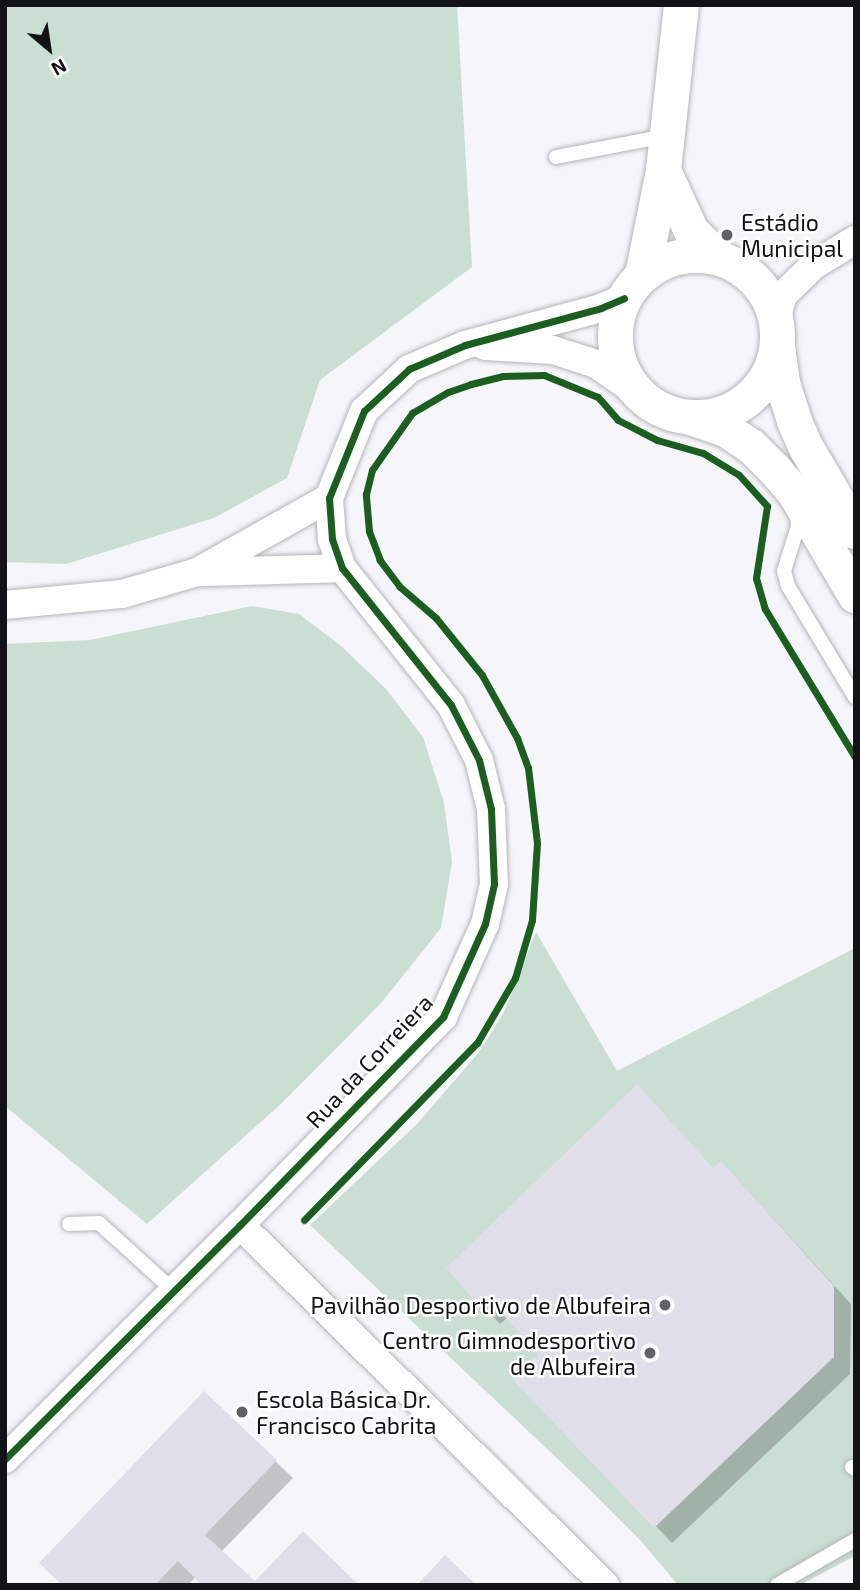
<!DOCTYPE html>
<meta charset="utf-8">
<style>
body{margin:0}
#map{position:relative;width:860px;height:1590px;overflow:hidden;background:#f5f5fa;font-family:"Exo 2",sans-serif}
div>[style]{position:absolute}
.green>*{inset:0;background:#caded3}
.shadow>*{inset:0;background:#0003}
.building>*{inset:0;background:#e0dee9}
.roads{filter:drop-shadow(0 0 2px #b5b5b9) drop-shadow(0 0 2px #b5b5b9)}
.service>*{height:14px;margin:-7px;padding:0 7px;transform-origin:7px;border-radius:7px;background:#fefefe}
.minor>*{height:28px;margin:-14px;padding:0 14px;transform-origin:14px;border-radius:14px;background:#fefefe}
.tertiary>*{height:35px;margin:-17.5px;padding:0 17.5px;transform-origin:17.5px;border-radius:17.5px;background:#fefefe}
.tertiary>.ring{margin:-17.5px;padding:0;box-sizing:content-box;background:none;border:35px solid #fefefe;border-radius:50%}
.cycleway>*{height:7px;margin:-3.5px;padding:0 3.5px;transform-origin:3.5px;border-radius:3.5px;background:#1b5e20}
.dots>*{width:19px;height:19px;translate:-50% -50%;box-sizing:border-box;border:4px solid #fff;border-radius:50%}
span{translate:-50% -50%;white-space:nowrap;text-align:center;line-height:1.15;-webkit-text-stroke:5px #fff;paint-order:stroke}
.poi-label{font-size:23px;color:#131216}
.left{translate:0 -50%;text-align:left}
.right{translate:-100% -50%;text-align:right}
.street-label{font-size:23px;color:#131216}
.frame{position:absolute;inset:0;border:7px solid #131216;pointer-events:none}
.north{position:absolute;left:14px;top:14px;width:70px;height:70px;-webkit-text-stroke:5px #fff;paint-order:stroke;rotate:151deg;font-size:19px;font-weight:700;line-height:28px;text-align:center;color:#131216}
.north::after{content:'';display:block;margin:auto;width:24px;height:32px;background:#131216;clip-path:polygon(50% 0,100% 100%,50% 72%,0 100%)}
</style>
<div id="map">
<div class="green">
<div style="clip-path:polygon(5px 5px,457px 5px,472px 267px,320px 380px,287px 478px,214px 518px,66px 564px,5px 562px)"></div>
<div style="clip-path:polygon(252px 606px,299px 614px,340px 645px,386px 689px,423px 737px,444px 803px,452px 862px,441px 928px,382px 1002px,282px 1103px,147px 1224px,5px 1106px,5px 644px,90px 640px)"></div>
<div style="clip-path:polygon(536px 932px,617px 1071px,855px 948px,855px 1556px,800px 1585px,678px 1585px,641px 1541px,582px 1482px,310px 1225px,417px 1124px,480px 1051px,504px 1012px)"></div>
</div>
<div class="shadow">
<div style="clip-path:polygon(714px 1170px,738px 1180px,851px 1304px,850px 1374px,672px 1543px,515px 1379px,541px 1355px,508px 1317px,500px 1324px,448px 1268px)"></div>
<div style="clip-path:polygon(204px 1393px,293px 1478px,221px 1552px,255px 1584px,356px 1585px,204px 1585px,196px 1577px,188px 1585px,64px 1585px)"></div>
</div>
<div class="building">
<div style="clip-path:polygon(637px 1084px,713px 1168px,721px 1161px,834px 1286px,834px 1357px,654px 1528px,512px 1379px,538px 1355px,491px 1301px,482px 1309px,446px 1268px)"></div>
<div style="clip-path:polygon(204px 1391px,277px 1460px,205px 1535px,255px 1581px,303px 1531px,359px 1585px,202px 1585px,178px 1561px,155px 1585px,62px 1585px,39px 1563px)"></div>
<div style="clip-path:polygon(445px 1555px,476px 1585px,417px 1585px)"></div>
</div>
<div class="roads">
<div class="service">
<div style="left:556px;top:157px;width:111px;rotate:-10.9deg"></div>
<div style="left:797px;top:514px;width:12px;rotate:85deg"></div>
<div style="left:798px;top:526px;width:47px;rotate:107.3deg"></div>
<div style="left:784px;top:571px;width:16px;rotate:75deg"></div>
<div style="left:788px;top:586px;width:130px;rotate:58.9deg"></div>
<div style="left:69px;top:1224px;width:30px;rotate:-2deg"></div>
<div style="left:99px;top:1223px;width:100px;rotate:42.2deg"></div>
<div style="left:852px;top:1467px;width:4px;rotate:34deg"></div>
<div style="left:777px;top:1585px;width:90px;rotate:-30deg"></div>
</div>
<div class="minor">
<div style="left:776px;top:323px;width:28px;rotate:-77deg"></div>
<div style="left:782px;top:296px;width:45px;rotate:-44.1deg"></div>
<div style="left:814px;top:265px;width:48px;rotate:-31.4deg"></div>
<div style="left:485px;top:346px;width:68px;rotate:3.4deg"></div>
<div style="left:553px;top:350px;width:45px;rotate:18deg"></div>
<div style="left:596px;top:364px;width:51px;rotate:34.6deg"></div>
<div style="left:203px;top:572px;width:139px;rotate:-1.6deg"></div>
<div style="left:5px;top:605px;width:118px;rotate:-5.4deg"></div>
<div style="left:122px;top:594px;width:78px;rotate:-16.3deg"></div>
<div style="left:197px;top:572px;width:151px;rotate:-29.3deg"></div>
<div style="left:240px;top:1225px;width:513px;rotate:44.6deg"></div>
<div style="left:5px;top:1459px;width:332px;rotate:-44.9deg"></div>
<div style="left:240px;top:1225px;width:291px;rotate:-45.7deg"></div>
<div style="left:443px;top:1017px;width:102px;rotate:-65.7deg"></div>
<div style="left:485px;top:924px;width:41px;rotate:-77.3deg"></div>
<div style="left:494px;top:884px;width:75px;rotate:-92.3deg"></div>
<div style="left:491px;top:809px;width:50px;rotate:-103.8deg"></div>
<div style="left:479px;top:760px;width:62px;rotate:-117deg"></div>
<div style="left:451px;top:705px;width:175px;rotate:-128.5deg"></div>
<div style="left:342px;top:568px;width:31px;rotate:-109deg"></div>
<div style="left:332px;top:539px;width:41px;rotate:-94.2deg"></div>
<div style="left:329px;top:498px;width:94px;rotate:-68.1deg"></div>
<div style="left:364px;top:411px;width:62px;rotate:-43deg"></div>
<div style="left:409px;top:369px;width:61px;rotate:-23.2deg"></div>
<div style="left:465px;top:345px;width:141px;rotate:-15.2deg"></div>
<div style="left:601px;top:308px;width:25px;rotate:-23deg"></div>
</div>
<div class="tertiary">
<div style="left:663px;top:170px;width:67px;rotate:65.3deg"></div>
<div style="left:691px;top:231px;width:36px;rotate:44deg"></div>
<div class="ring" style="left:615px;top:255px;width:127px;height:127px"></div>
<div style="left:642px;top:275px;width:107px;rotate:-78.7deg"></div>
<div style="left:663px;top:170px;width:166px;rotate:-83.8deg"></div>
<div style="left:777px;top:346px;width:37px;rotate:82deg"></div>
<div style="left:782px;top:383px;width:40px;rotate:72deg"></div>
<div style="left:794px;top:421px;width:27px;rotate:66deg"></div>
<div style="left:805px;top:446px;width:99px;rotate:59.5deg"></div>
<div style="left:690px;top:417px;width:39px;rotate:19deg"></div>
<div style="left:727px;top:430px;width:29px;rotate:34deg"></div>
<div style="left:751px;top:446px;width:33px;rotate:45deg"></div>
<div style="left:774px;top:469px;width:30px;rotate:49deg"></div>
<div style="left:794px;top:492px;width:120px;rotate:59.4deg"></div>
</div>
</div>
<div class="cycleway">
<div style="left:304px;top:1220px;width:248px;rotate:-45.7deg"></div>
<div style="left:477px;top:1043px;width:75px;rotate:-59.7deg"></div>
<div style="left:515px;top:978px;width:60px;rotate:-73.7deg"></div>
<div style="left:532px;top:920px;width:77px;rotate:-86.3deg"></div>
<div style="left:537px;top:843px;width:76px;rotate:-96.8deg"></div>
<div style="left:528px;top:768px;width:32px;rotate:-110deg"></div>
<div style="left:517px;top:738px;width:72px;rotate:-119.1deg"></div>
<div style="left:482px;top:675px;width:73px;rotate:-128.9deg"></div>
<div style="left:436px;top:618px;width:48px;rotate:-139.3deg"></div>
<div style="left:400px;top:587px;width:34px;rotate:-127deg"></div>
<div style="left:380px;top:560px;width:31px;rotate:-111deg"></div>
<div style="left:369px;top:531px;width:37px;rotate:-95deg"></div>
<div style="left:366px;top:494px;width:25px;rotate:-76deg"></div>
<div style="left:372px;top:470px;width:70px;rotate:-54.9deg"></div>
<div style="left:412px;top:413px;width:42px;rotate:-30.3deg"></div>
<div style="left:448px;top:392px;width:24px;rotate:-19deg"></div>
<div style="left:471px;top:384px;width:33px;rotate:-14deg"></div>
<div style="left:503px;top:376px;width:41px;rotate:-1.4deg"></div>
<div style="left:544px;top:375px;width:58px;rotate:22.2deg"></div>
<div style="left:598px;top:397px;width:30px;rotate:49deg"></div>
<div style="left:618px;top:420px;width:44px;rotate:27.1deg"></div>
<div style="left:657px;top:440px;width:48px;rotate:15.8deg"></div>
<div style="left:703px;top:453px;width:42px;rotate:31.4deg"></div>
<div style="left:739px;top:475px;width:42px;rotate:47.9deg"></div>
<div style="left:767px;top:506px;width:73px;rotate:98.7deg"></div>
<div style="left:756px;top:578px;width:32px;rotate:74deg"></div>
<div style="left:765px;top:609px;width:173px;rotate:58.7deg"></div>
<div style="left:5px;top:1459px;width:332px;rotate:-44.9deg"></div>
<div style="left:240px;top:1225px;width:291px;rotate:-45.7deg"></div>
<div style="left:443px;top:1017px;width:102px;rotate:-65.7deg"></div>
<div style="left:485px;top:924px;width:41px;rotate:-77.3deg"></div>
<div style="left:494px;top:884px;width:75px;rotate:-92.3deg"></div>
<div style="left:491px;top:809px;width:50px;rotate:-103.8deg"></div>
<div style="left:479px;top:760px;width:62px;rotate:-117deg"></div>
<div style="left:451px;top:705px;width:175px;rotate:-128.5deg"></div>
<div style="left:342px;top:568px;width:31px;rotate:-109deg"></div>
<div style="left:332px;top:539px;width:41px;rotate:-94.2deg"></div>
<div style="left:329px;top:498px;width:94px;rotate:-68.1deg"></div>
<div style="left:364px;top:411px;width:62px;rotate:-43deg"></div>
<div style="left:409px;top:369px;width:61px;rotate:-23.2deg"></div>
<div style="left:465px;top:345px;width:141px;rotate:-15.2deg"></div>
<div style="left:601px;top:308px;width:25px;rotate:-23deg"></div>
</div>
<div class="dots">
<div style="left:727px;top:235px;background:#626166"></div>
<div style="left:665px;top:1305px;background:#626166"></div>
<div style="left:650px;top:1353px;background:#626166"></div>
<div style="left:242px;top:1412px;background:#626166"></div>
</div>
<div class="poi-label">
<span class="left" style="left:741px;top:235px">Estádio<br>Municipal</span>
<span class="right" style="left:651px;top:1305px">Pavilhão Desportivo de Albufeira</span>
<span class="right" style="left:636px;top:1353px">Centro Gimnodesportivo<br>de Albufeira</span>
<span class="left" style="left:256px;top:1412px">Escola Básica Dr.<br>Francisco Cabrita</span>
</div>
<div class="street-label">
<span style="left:369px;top:1061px;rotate:-47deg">Rua da Correiera</span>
</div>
<div class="frame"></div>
<div class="north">N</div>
</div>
